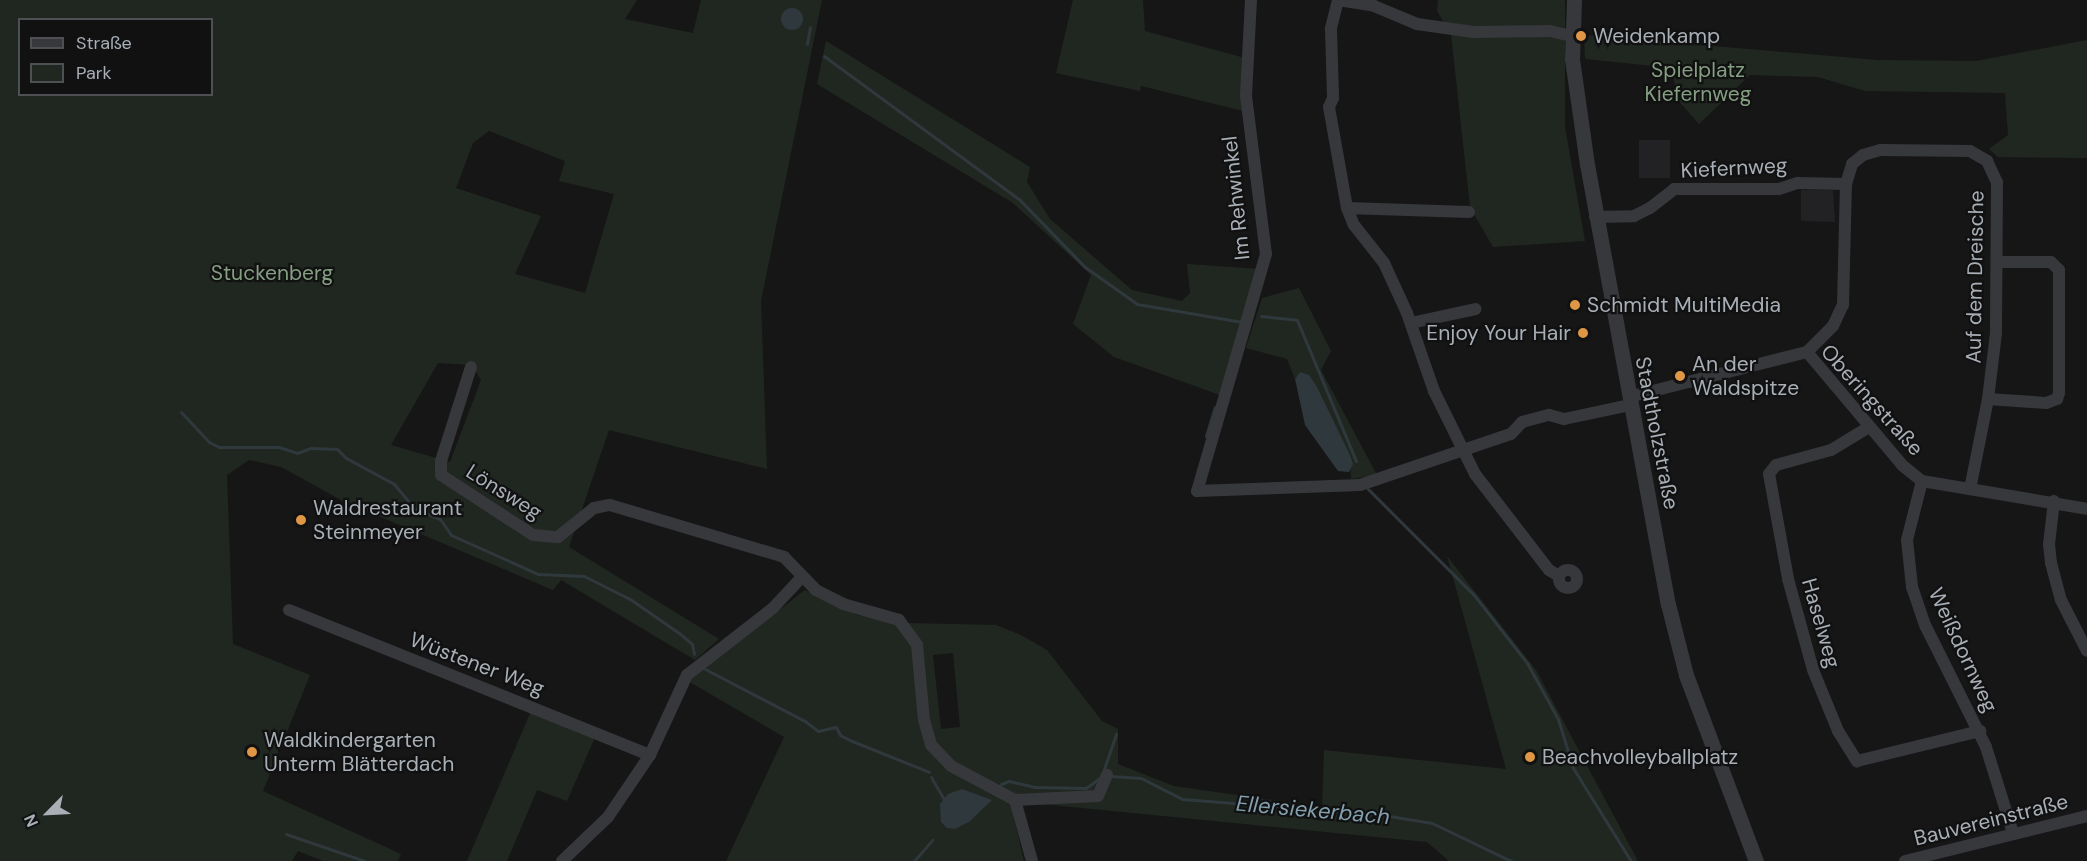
<!DOCTYPE html>
<meta charset="utf-8">
<style>
body{margin:0}
#map{position:relative;width:2087px;height:861px;overflow:hidden;background:#161617;font-family:"DM Sans",sans-serif}
div>[style]{position:absolute}
.built>*{inset:0;background:#222224}
.green>*{inset:0;background:#202720}
.water>*{inset:0;background:#2f383c}
.round{border-radius:50%}
.stream>*{height:3px;margin:-1.5px;padding:0 1.5px;transform-origin:1.5px;border-radius:1.5px;background:#2f383c}
.minor>*{height:12px;margin:-6px;padding:0 6px;transform-origin:6px;border-radius:6px;background:#37383c}
.minor>.ring{margin:-6px;padding:0;box-sizing:content-box;background:none;border:12px solid #37383c;border-radius:50%}
.tertiary>*{height:15px;margin:-7.5px;padding:0 7.5px;transform-origin:7.5px;border-radius:7.5px;background:#37383c}
.dots>*{width:16px;height:16px;translate:-50% -50%;box-sizing:border-box;border:3px solid #111112;border-radius:50%}
span{translate:-50% -50%;white-space:nowrap;text-align:center;line-height:1.15;-webkit-text-stroke:4.5px #111112;paint-order:stroke}
.poi-label{font-size:21px;color:#a9afb6}
.left{translate:0 -50%;text-align:left}
.right{translate:-100% -50%;text-align:right}
.park-label{font-size:21px;color:#849f82}
.street-label{font-size:21px;color:#a9afb6}
.water-label{font-size:22px;color:#839fae;font-style:italic}
.legend{position:absolute;left:18px;top:18px;width:195px;height:78px;box-sizing:border-box;background:#111112;border:2px solid #4e5054;margin:0;padding:8px 10px;list-style:none;font-size:18px;color:#a9afb6}
.legend li{display:flex;align-items:center;gap:12px;height:30px}
.legend b{width:30px;border:2px solid #4e5054}
.north{position:absolute;left:18px;top:783px;width:60px;height:60px;-webkit-text-stroke:4px #111112;paint-order:stroke;rotate:246deg;font-size:16px;font-weight:700;line-height:24px;text-align:center;color:#a9afb6}
.north::after{content:'';display:block;margin:auto;width:21px;height:27px;background:#a9afb6;clip-path:polygon(50% 0,100% 100%,50% 72%,0 100%)}
</style>
<div id="map">
<div class="built">
<div style="clip-path:polygon(1639px 140px,1670px 140px,1670px 178px,1639px 178px)"></div>
<div style="clip-path:polygon(1801px 190px,1833px 190px,1835px 222px,1801px 221px)"></div>
</div>
<div class="green">
<div style="clip-path:polygon(evenodd,0 0,637px 0,625px 19px,693px 33px,701px 0,822px 0,761px 301px,767px 469px,609px 430px,569px 547px,719px 639px,695px 660px,561px 580px,553px 590px,343px 501px,281px 467px,249px 460px,227px 475px,233px 644px,310px 675px,263px 791px,401px 854px,398px 861px,323px 861px,298px 851px,292px 861px,0 861px,0 0,20px 20px,212px 20px,212px 94px,20px 94px,20px 20px,0 0,489px 131px,565px 161px,559px 181px,614px 194px,585px 293px,515px 274px,541px 216px,456px 188px,473px 143px,489px 131px,0 0,438px 363px,472px 365px,481px 380px,450px 462px,391px 445px,438px 363px)"></div>
<div style="clip-path:polygon(1073px 0,1143px 0,1145px 31px,1245px 58px,1243px 111px,1141px 86px,1140px 91px,1056px 73px)"></div>
<div style="clip-path:polygon(1438px 0,1565px 0,1565px 127px,1585px 241px,1493px 247px,1470px 207px,1451px 34px,1437px 11px)"></div>
<div style="clip-path:polygon(1584px 35px,1878px 60px,1976px 61px,2087px 40px,2087px 158px,1998px 157px,1989px 149px,2008px 135px,2005px 93px,1865px 91px,1818px 77px,1750px 75px,1699px 124px,1676px 98px,1673px 68px,1585px 59px)"></div>
<div style="clip-path:polygon(826px 41px,1030px 167px,1027px 182px,1050px 219px,1132px 290px,1182px 301px,1190px 293px,1187px 264px,1261px 269px,1220px 395px,1114px 357px,1073px 324px,1091px 275px,1013px 203px,817px 84px)"></div>
<div style="clip-path:polygon(1299px 288px,1331px 351px,1321px 370px,1377px 475px,1351px 479px,1350px 455px,1309px 376px,1300px 372px,1295px 379px,1287px 359px,1246px 348px,1262px 298px)"></div>
<div style="clip-path:polygon(evenodd,1447px 556px,1536px 670px,1638px 861px,1449px 861px,1427px 842px,1010px 801px,1024px 861px,726px 861px,784px 737px,688px 681px,805px 590px,858px 615px,909px 623px,996px 625px,1021px 635px,1047px 650px,1102px 721px,1118px 729px,1118px 764px,1174px 786px,1322px 807px,1324px 750px,1506px 769px,1447px 556px,953px 653px,960px 727px,941px 729px,933px 655px,953px 653px)"></div>
<div style="clip-path:polygon(532px 709px,596px 735px,567px 801px,537px 790px,507px 861px,467px 861px)"></div>
</div>
<div class="water">
<div class="round" style="left:781px;top:8px;width:22px;height:22px"></div>
<div style="clip-path:polygon(1300px 372px,1309px 375px,1317px 387px,1350px 455px,1353px 464px,1349px 472px,1338px 471px,1305px 425px,1295px 379px)"></div>
<div style="clip-path:polygon(962px 789px,992px 800px,969px 822px,955px 829px,947px 828px,941px 822px,940px 804px,948px 794px)"></div>
</div>
<div class="stream">
<div style="left:807px;top:44px;width:17px;rotate:-80deg"></div>
<div style="left:824px;top:56px;width:242px;rotate:36.3deg"></div>
<div style="left:1019px;top:199px;width:95px;rotate:45.9deg"></div>
<div style="left:1085px;top:267px;width:64px;rotate:35.4deg"></div>
<div style="left:1137px;top:304px;width:107px;rotate:9.7deg"></div>
<div style="left:1261px;top:316px;width:36px;rotate:6deg"></div>
<div style="left:1297px;top:320px;width:153px;rotate:67.3deg"></div>
<div style="left:181px;top:412px;width:41px;rotate:47deg"></div>
<div style="left:209px;top:442px;width:11px;rotate:27deg"></div>
<div style="left:219px;top:447px;width:60px"></div>
<div style="left:279px;top:447px;width:19px;rotate:18deg"></div>
<div style="left:297px;top:453px;width:15px;rotate:-20deg"></div>
<div style="left:311px;top:448px;width:26px;rotate:2deg"></div>
<div style="left:337px;top:449px;width:13px;rotate:45deg"></div>
<div style="left:346px;top:458px;width:55px;rotate:28.4deg"></div>
<div style="left:394px;top:484px;width:33px;rotate:50deg"></div>
<div style="left:415px;top:509px;width:27px;rotate:22deg"></div>
<div style="left:440px;top:519px;width:19px;rotate:55deg"></div>
<div style="left:451px;top:535px;width:95px;rotate:24.1deg"></div>
<div style="left:538px;top:574px;width:46px;rotate:2.5deg"></div>
<div style="left:584px;top:576px;width:51px;rotate:26.6deg"></div>
<div style="left:630px;top:599px;width:60px;rotate:34.8deg"></div>
<div style="left:679px;top:633px;width:17px;rotate:40deg"></div>
<div style="left:692px;top:644px;width:10px;rotate:79deg"></div>
<div style="left:1206px;top:436px;width:30px;rotate:-73deg"></div>
<div style="left:1368px;top:489px;width:150px;rotate:45deg"></div>
<div style="left:1474px;top:595px;width:86px;rotate:52.1deg"></div>
<div style="left:1527px;top:663px;width:64px;rotate:61deg"></div>
<div style="left:1558px;top:719px;width:51px;rotate:73deg"></div>
<div style="left:1573px;top:768px;width:110px;rotate:58.1deg"></div>
<div style="left:703px;top:668px;width:115px;rotate:27.5deg"></div>
<div style="left:805px;top:721px;width:16px;rotate:38deg"></div>
<div style="left:818px;top:731px;width:18px;rotate:-13deg"></div>
<div style="left:836px;top:727px;width:9px;rotate:63deg"></div>
<div style="left:840px;top:735px;width:13px;rotate:27deg"></div>
<div style="left:852px;top:741px;width:83px;rotate:21.9deg"></div>
<div style="left:1104px;top:769px;width:37px;rotate:-71deg"></div>
<div style="left:1111px;top:776px;width:30px;rotate:4deg"></div>
<div style="left:1141px;top:778px;width:46px;rotate:27.1deg"></div>
<div style="left:1182px;top:799px;width:196px;rotate:4.4deg"></div>
<div style="left:1377px;top:814px;width:56px;rotate:9.3deg"></div>
<div style="left:1432px;top:823px;width:88px;rotate:25.7deg"></div>
<div style="left:931px;top:777px;width:24px;rotate:60deg"></div>
<div style="left:1001px;top:784px;width:9px;rotate:-21deg"></div>
<div style="left:1009px;top:781px;width:26px;rotate:13deg"></div>
<div style="left:1034px;top:787px;width:52px;rotate:1.1deg"></div>
<div style="left:1086px;top:788px;width:19px;rotate:-36deg"></div>
<div style="left:286px;top:834px;width:83px;rotate:18.9deg"></div>
<div style="left:914px;top:861px;width:28px;rotate:-49deg"></div>
</div>
<div class="minor">
<div style="left:1251px;top:0;width:96px;rotate:93deg"></div>
<div style="left:1246px;top:96px;width:159px;rotate:82.8deg"></div>
<div style="left:1266px;top:254px;width:247px;rotate:106.2deg"></div>
<div style="left:1197px;top:491px;width:163px;rotate:-2.1deg"></div>
<div style="left:1360px;top:485px;width:159px;rotate:-18.7deg"></div>
<div style="left:1511px;top:434px;width:16px;rotate:-47deg"></div>
<div style="left:1522px;top:422px;width:28px;rotate:-15deg"></div>
<div style="left:1549px;top:415px;width:16px;rotate:15deg"></div>
<div style="left:1564px;top:419px;width:67px;rotate:-12deg"></div>
<div style="left:1338px;top:0;width:30px;rotate:104deg"></div>
<div style="left:1331px;top:29px;width:69px;rotate:88.3deg"></div>
<div style="left:1333px;top:98px;width:10px;rotate:114deg"></div>
<div style="left:1329px;top:107px;width:103px;rotate:79.9deg"></div>
<div style="left:1347px;top:208px;width:18px;rotate:68deg"></div>
<div style="left:1354px;top:225px;width:48px;rotate:51.7deg"></div>
<div style="left:1384px;top:263px;width:55px;rotate:65.3deg"></div>
<div style="left:1407px;top:313px;width:83px;rotate:70.9deg"></div>
<div style="left:1434px;top:391px;width:93px;rotate:63.7deg"></div>
<div style="left:1475px;top:474px;width:121px;rotate:52.4deg"></div>
<div style="left:1549px;top:570px;width:12px;rotate:31deg"></div>
<div style="left:1338px;top:0;width:36px;rotate:9deg"></div>
<div style="left:1374px;top:6px;width:47px;rotate:22.7deg"></div>
<div style="left:1417px;top:24px;width:57px;rotate:8.1deg"></div>
<div style="left:1473px;top:32px;width:77px;rotate:-0.7deg"></div>
<div style="left:1550px;top:31px;width:22px;rotate:13deg"></div>
<div style="left:1347px;top:208px;width:122px;rotate:1.9deg"></div>
<div style="left:1595px;top:217px;width:39px;rotate:-1deg"></div>
<div style="left:1634px;top:216px;width:18px;rotate:-27deg"></div>
<div style="left:1650px;top:208px;width:31px;rotate:-38deg"></div>
<div style="left:1674px;top:189px;width:105px"></div>
<div style="left:1779px;top:189px;width:20px;rotate:-18deg"></div>
<div style="left:1798px;top:183px;width:48px;rotate:1.2deg"></div>
<div style="left:1411px;top:323px;width:66px;rotate:-12.2deg"></div>
<div style="left:1807px;top:352px;width:37px;rotate:-45deg"></div>
<div style="left:1833px;top:326px;width:23px;rotate:-65deg"></div>
<div style="left:1843px;top:305px;width:121px;rotate:-88.6deg"></div>
<div style="left:1846px;top:184px;width:21px;rotate:-73deg"></div>
<div style="left:1852px;top:164px;width:14px;rotate:-39deg"></div>
<div style="left:1863px;top:155px;width:18px;rotate:-16deg"></div>
<div style="left:1880px;top:150px;width:90px;rotate:0.6deg"></div>
<div style="left:1970px;top:151px;width:20px;rotate:30deg"></div>
<div style="left:1987px;top:161px;width:23px;rotate:65deg"></div>
<div style="left:1997px;top:182px;width:151px;rotate:90.4deg"></div>
<div style="left:1996px;top:333px;width:66px;rotate:96.9deg"></div>
<div style="left:1988px;top:399px;width:92px;rotate:101.3deg"></div>
<div style="left:471px;top:367px;width:99px;rotate:107.7deg"></div>
<div style="left:441px;top:461px;width:14px;rotate:90deg"></div>
<div style="left:441px;top:475px;width:110px;rotate:33.1deg"></div>
<div style="left:533px;top:535px;width:25px;rotate:5deg"></div>
<div style="left:558px;top:537px;width:46px;rotate:-38.9deg"></div>
<div style="left:594px;top:508px;width:16px;rotate:-11deg"></div>
<div style="left:610px;top:505px;width:182px;rotate:16.6deg"></div>
<div style="left:784px;top:557px;width:46px;rotate:45.9deg"></div>
<div style="left:816px;top:590px;width:30px;rotate:27deg"></div>
<div style="left:843px;top:604px;width:58px;rotate:15.9deg"></div>
<div style="left:899px;top:620px;width:31px;rotate:54deg"></div>
<div style="left:917px;top:645px;width:75px;rotate:84.7deg"></div>
<div style="left:924px;top:720px;width:26px;rotate:74deg"></div>
<div style="left:931px;top:745px;width:29px;rotate:46deg"></div>
<div style="left:951px;top:766px;width:72px;rotate:28deg"></div>
<div style="left:1015px;top:800px;width:63px;rotate:74.4deg"></div>
<div style="left:1629px;top:397px;width:184px;rotate:-14.2deg"></div>
<div style="left:1807px;top:352px;width:148px;rotate:49.9deg"></div>
<div style="left:1902px;top:465px;width:26px;rotate:39deg"></div>
<div style="left:1922px;top:481px;width:167px;rotate:9.6deg"></div>
<div style="left:1988px;top:399px;width:58px;rotate:3.9deg"></div>
<div style="left:2046px;top:403px;width:12px;rotate:-20deg"></div>
<div style="left:2057px;top:399px;width:6px;rotate:-72deg"></div>
<div style="left:2059px;top:393px;width:123px;rotate:-90deg"></div>
<div style="left:2059px;top:270px;width:11px;rotate:-135deg"></div>
<div style="left:2051px;top:262px;width:54px;rotate:180deg"></div>
<div style="left:1869px;top:427px;width:44px;rotate:148.8deg"></div>
<div style="left:1831px;top:450px;width:57px;rotate:164.7deg"></div>
<div style="left:1776px;top:465px;width:11px;rotate:128deg"></div>
<div style="left:1769px;top:474px;width:107px;rotate:79.7deg"></div>
<div style="left:1788px;top:579px;width:94px;rotate:74.6deg"></div>
<div style="left:1813px;top:670px;width:66px;rotate:67.7deg"></div>
<div style="left:1838px;top:731px;width:36px;rotate:58deg"></div>
<div style="left:1857px;top:761px;width:127px;rotate:-13.7deg"></div>
<div style="left:1922px;top:481px;width:61px;rotate:104.3deg"></div>
<div style="left:1907px;top:540px;width:47px;rotate:83.9deg"></div>
<div style="left:1912px;top:587px;width:40px;rotate:71.1deg"></div>
<div style="left:1925px;top:625px;width:136px;rotate:63.4deg"></div>
<div style="left:1986px;top:747px;width:90px;rotate:72.6deg"></div>
<div style="left:2054px;top:501px;width:43px;rotate:96.6deg"></div>
<div style="left:2049px;top:544px;width:19px;rotate:84deg"></div>
<div style="left:2051px;top:563px;width:38px;rotate:75deg"></div>
<div style="left:2061px;top:600px;width:57px;rotate:63deg"></div>
<div class="ring" style="left:1559px;top:570px;width:6px;height:6px"></div>
<div style="left:289px;top:610px;width:389px;rotate:21.9deg"></div>
<div style="left:1015px;top:800px;width:83px;rotate:-2.8deg"></div>
<div style="left:1098px;top:796px;width:23px;rotate:-67deg"></div>
<div style="left:562px;top:861px;width:64px;rotate:-43.7deg"></div>
<div style="left:608px;top:817px;width:75px;rotate:-55.9deg"></div>
<div style="left:650px;top:755px;width:88px;rotate:-65.2deg"></div>
<div style="left:687px;top:675px;width:109px;rotate:-37.9deg"></div>
<div style="left:773px;top:608px;width:41px;rotate:-47deg"></div>
<div style="left:1905px;top:861px;width:187px;rotate:-13.9deg"></div>
</div>
<div class="tertiary">
<div style="left:1574px;top:0;width:59px;rotate:91.9deg"></div>
<div style="left:1572px;top:59px;width:106px;rotate:81.9deg"></div>
<div style="left:1587px;top:164px;width:447px;rotate:79.6deg"></div>
<div style="left:1668px;top:604px;width:73px;rotate:75.8deg"></div>
<div style="left:1686px;top:675px;width:199px;rotate:69.4deg"></div>
</div>
<div class="dots">
<div style="left:1581px;top:36px;background:#df9746"></div>
<div style="left:1575px;top:305px;background:#df9746"></div>
<div style="left:1583px;top:333px;background:#df9746"></div>
<div style="left:1680px;top:376px;background:#df9746"></div>
<div style="left:301px;top:520px;background:#df9746"></div>
<div style="left:252px;top:752px;background:#df9746"></div>
<div style="left:1530px;top:757px;background:#df9746"></div>
</div>
<div class="poi-label">
<span class="left" style="left:1593px;top:36px">Weidenkamp</span>
<span class="left" style="left:1587px;top:305px">Schmidt MultiMedia</span>
<span class="right" style="left:1571px;top:333px">Enjoy Your Hair</span>
<span class="left" style="left:1692px;top:376px">An der<br>Waldspitze</span>
<span class="left" style="left:313px;top:520px">Waldrestaurant<br>Steinmeyer</span>
<span class="left" style="left:264px;top:752px">Waldkindergarten<br>Unterm Blätterdach</span>
<span class="left" style="left:1542px;top:757px">Beachvolleyballplatz</span>
</div>
<div class="park-label">
<span style="left:1698px;top:82px">Spielplatz<br>Kiefernweg</span>
<span style="left:272px;top:273px">Stuckenberg</span>
</div>
<div class="street-label">
<span style="left:1734px;top:168px;rotate:-3deg">Kiefernweg</span>
<span style="left:1236px;top:198px;rotate:-96deg">Im Rehwinkel</span>
<span style="left:1975px;top:277px;rotate:-89deg">Auf dem Dreische</span>
<span style="left:1872px;top:400px;rotate:48deg">Oberingstraße</span>
<span style="left:1657px;top:433px;rotate:79deg">Stadtholzstraße</span>
<span style="left:504px;top:492px;rotate:32deg">Lönsweg</span>
<span style="left:1821px;top:623px;rotate:74deg">Haselweg</span>
<span style="left:1963px;top:650px;rotate:65deg">Weißdornweg</span>
<span style="left:477px;top:664px;rotate:21deg">Wüstener Weg</span>
<span style="left:1991px;top:820px;rotate:-14deg">Bauvereinstraße</span>
</div>
<div class="water-label">
<span style="left:1313px;top:810px;rotate:5deg">Ellersiekerbach</span>
</div>
<ul class="legend">
<li><b style="height:8px;background:#37383c"></b>Straße</li>
<li><b style="height:16px;background:#202720"></b>Park</li>
</ul>
<div class="north">N</div>
</div>
